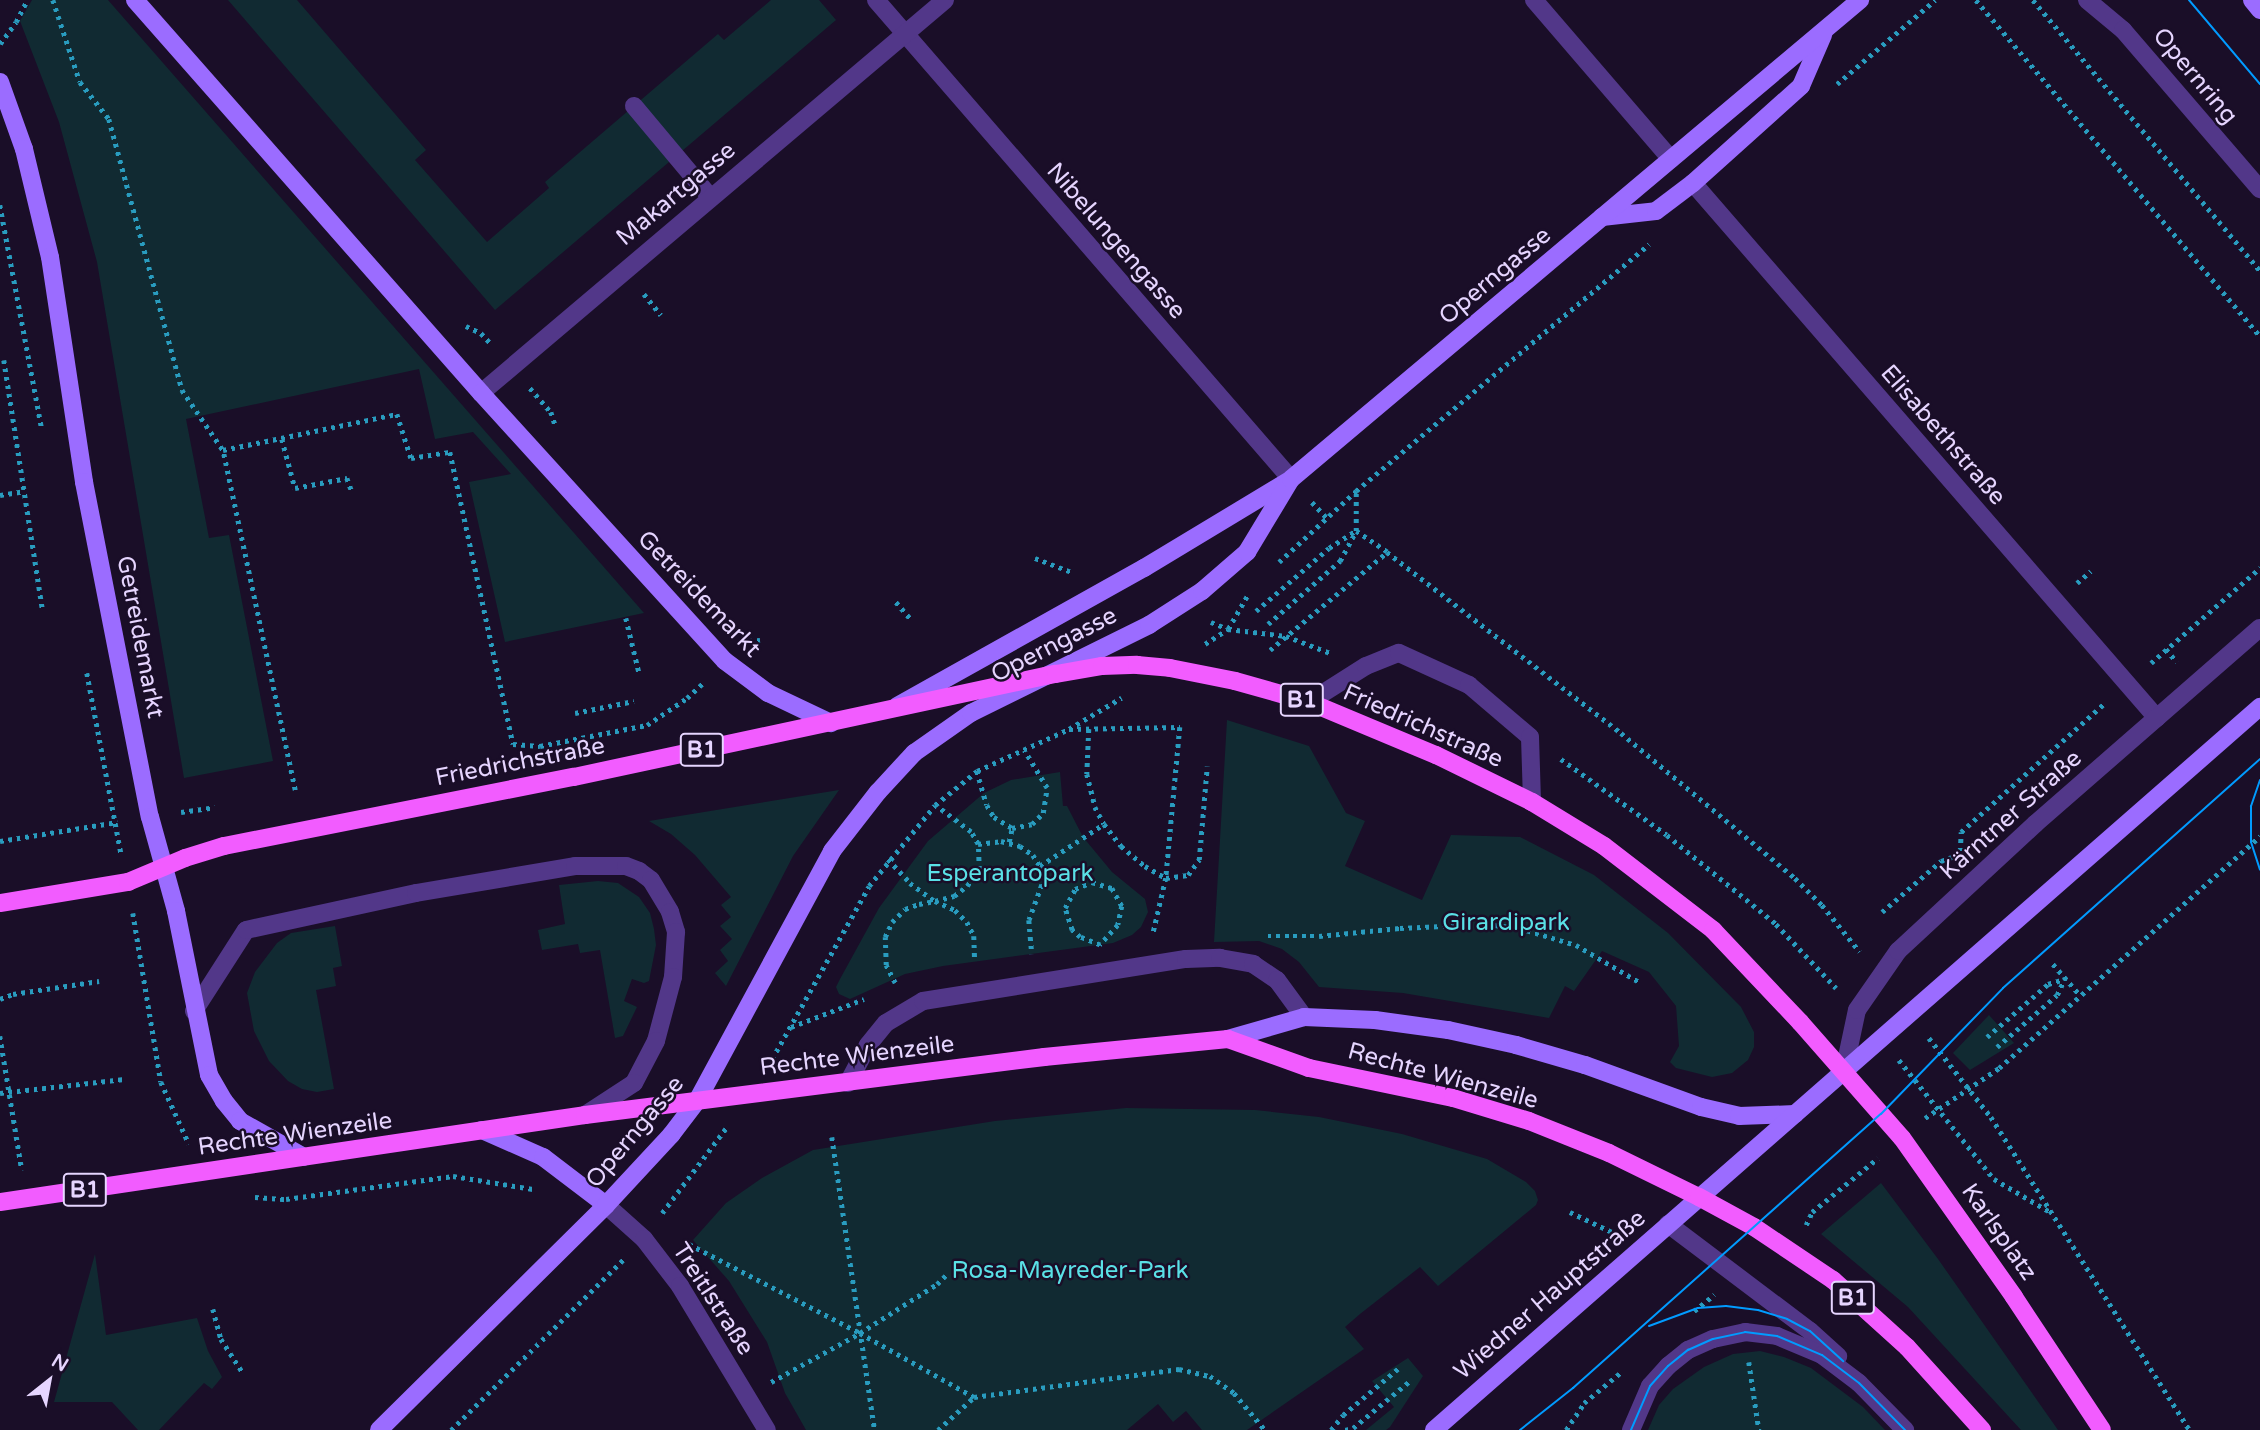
<!DOCTYPE html>
<meta charset="utf-8">
<style>
body{margin:0}
#map{position:relative;width:2260px;height:1430px;overflow:hidden;background:#1a0e28;font-family:"Varela Round",sans-serif}
div>[style]{position:absolute}
.green>*{inset:0;background:#112a32}
.path>*{height:4.5px;margin-top:-2.25px;transform-origin:0;background:repeating-linear-gradient(90deg,#299cbf 0 3.5px,transparent 0 8.5px)}
.lane>*{height:18px;margin:-9px;padding:0 9px;transform-origin:9px;border-radius:9px;background:#523789}
.street>*{height:18px;margin:-9px;padding:0 9px;transform-origin:9px;border-radius:9px;background:#523789}
.secondary>*{height:18px;margin:-9px;padding:0 9px;transform-origin:9px;border-radius:9px;background:#9b6cff}
.primary>*{height:18px;margin:-9px;padding:0 9px;transform-origin:9px;border-radius:9px;background:#f25cff}
.tram>*{height:2px;margin:-1px;padding:0 1px;transform-origin:1px;border-radius:1px;background:#019bff}
span{translate:-50% -50%;white-space:nowrap;text-align:center;line-height:1.15;-webkit-text-stroke:5px #1a0e28;paint-order:stroke}
.shield-label span{padding:2px 5px;background:#1a0e28;border:2px solid;border-radius:5px;-webkit-text-stroke-width:0}
.shield-label{font-size:23px;color:#e6d5ff;font-weight:700}
.street-label{font-size:24px;color:#e6d5ff}
.park-label{font-size:24px;color:#5ae0e6}
.north{position:absolute;left:14px;top:1346px;width:70px;height:70px;-webkit-text-stroke:5px #1a0e28;paint-order:stroke;rotate:31deg;font-size:19px;font-weight:700;line-height:28px;text-align:center;color:#e6d5ff}
.north::after{content:'';display:block;margin:auto;width:24px;height:32px;background:#e6d5ff;clip-path:polygon(50% 0,100% 100%,50% 72%,0 100%)}
</style>
<div id="map">
<div class="green">
<div style="clip-path:polygon(32px 0,108px 0,644px 613px,505px 642px,469px 482px,511px 474px,473px 432px,435px 439px,419px 369px,186px 419px,209px 538px,229px 535px,273px 761px,184px 778px,97px 262px,59px 122px,20px 21px)"></div>
<div style="clip-path:polygon(228px 0,297px 0,426px 150px,415px 160px,487px 242px,549px 188px,545px 182px,718px 34px,724px 40px,771px 0,819px 0,836px 20px,495px 310px)"></div>
<div style="clip-path:polygon(1227px 720px,1309px 746px,1346px 813px,1365px 821px,1345px 866px,1422px 900px,1451px 835px,1520px 837px,1594px 875px,1668px 933px,1741px 1007px,1754px 1032px,1754px 1047px,1748px 1060px,1732px 1073px,1712px 1077px,1676px 1068px,1670px 1062px,1679px 1046px,1676px 1006px,1649px 972px,1602px 951px,1574px 991px,1565px 986px,1549px 1018px,1403px 993px,1319px 987px,1299px 962px,1282px 949px,1259px 941px,1214px 942px)"></div>
<div style="clip-path:polygon(1060px 772px,1063px 806px,1067px 806px,1083px 837px,1112px 872px,1145px 899px,1148px 912px,1141px 927px,1132px 935px,1113px 943px,943px 966px,905px 974px,850px 999px,839px 994px,836px 987px,840px 979px,879px 908px,928px 841px,984px 793px,1011px 780px)"></div>
<div style="clip-path:polygon(839px 790px,793px 856px,726px 986px,715px 973px,728px 961px,720px 950px,732px 939px,720px 926px,731px 917px,721px 905px,731px 897px,695px 855px,671px 834px,649px 821px)"></div>
<div style="clip-path:polygon(598px 881px,618px 883px,639px 897px,650px 913px,654px 929px,656px 945px,649px 981px,644px 983px,632px 979px,624px 1001px,637px 1007px,623px 1036px,615px 1038px,600px 950px,580px 953px,578px 944px,542px 950px,538px 930px,565px 924px,559px 885px)"></div>
<div style="clip-path:polygon(335px 926px,342px 966px,333px 968px,336px 986px,316px 990px,334px 1089px,317px 1092px,302px 1089px,288px 1081px,269px 1061px,254px 1031px,247px 993px,255px 972px,277px 943px,291px 933px)"></div>
<div style="clip-path:polygon(1989px 1015px,2014px 1043px,1970px 1070px,1953px 1053px)"></div>
<div style="clip-path:polygon(1126px 1108px,1255px 1110px,1319px 1117px,1402px 1134px,1487px 1159px,1526px 1182px,1535px 1191px,1538px 1200px,1536px 1205px,1438px 1286px,1420px 1267px,1360px 1314px,1345px 1327px,1364px 1349px,1247px 1430px,1202px 1430px,1186px 1411px,1173px 1422px,1158px 1404px,1127px 1430px,806px 1430px,785px 1393px,767px 1342px,729px 1281px,693px 1240px,726px 1203px,762px 1178px,813px 1150px,995px 1121px)"></div>
<div style="clip-path:polygon(1881px 1183px,1938px 1259px,2058px 1430px,2021px 1430px,1908px 1307px,1821px 1234px)"></div>
<div style="clip-path:polygon(95px 1254px,106px 1335px,197px 1318px,208px 1351px,222px 1377px,212px 1389px,204px 1383px,159px 1430px,138px 1430px,112px 1402px,54px 1402px)"></div>
<div style="clip-path:polygon(1760px 1351px,1784px 1357px,1811px 1368px,1863px 1407px,1885px 1430px,1648px 1430px,1659px 1405px,1673px 1389px,1704px 1367px,1733px 1354px)"></div>
<div style="clip-path:polygon(1408px 1358px,1423px 1376px,1390px 1427px,1386px 1430px,1366px 1430px,1394px 1407px,1372px 1381px)"></div>
</div>
<div class="path">
<div style="left:53px;top:0;width:86px;rotate:71.8deg"></div>
<div style="left:80px;top:82px;width:47px;rotate:51.9deg"></div>
<div style="left:109px;top:119px;width:281px;rotate:74.9deg"></div>
<div style="left:182px;top:390px;width:73px;rotate:55.7deg"></div>
<div style="left:1976px;top:0;width:440px;rotate:49.8deg"></div>
<div style="left:2033px;top:0;width:354px;rotate:50deg"></div>
<div style="left:0;top:44px;width:27px;rotate:-54deg"></div>
<div style="left:16px;top:22px;width:25px;rotate:-63deg"></div>
<div style="left:1837px;top:84px;width:129px;rotate:-40.6deg"></div>
<div style="left:0;top:205px;width:229px;rotate:79.4deg"></div>
<div style="left:644px;top:294px;width:27px;rotate:51deg"></div>
<div style="left:466px;top:326px;width:17px;rotate:25deg"></div>
<div style="left:481px;top:333px;width:16px;rotate:47deg"></div>
<div style="left:4px;top:360px;width:254px;rotate:81.2deg"></div>
<div style="left:530px;top:388px;width:32px;rotate:49deg"></div>
<div style="left:551px;top:412px;width:16px;rotate:72deg"></div>
<div style="left:282px;top:439px;width:51px;rotate:75.1deg"></div>
<div style="left:295px;top:488px;width:53px;rotate:-10.9deg"></div>
<div style="left:347px;top:478px;width:15px;rotate:70deg"></div>
<div style="left:0;top:495px;width:24px;rotate:-9deg"></div>
<div style="left:1312px;top:502px;width:21px;rotate:47deg"></div>
<div style="left:1387px;top:552px;width:296px;rotate:37.7deg"></div>
<div style="left:1621px;top:733px;width:226px;rotate:39.8deg"></div>
<div style="left:1795px;top:878px;width:38px;rotate:45deg"></div>
<div style="left:1822px;top:905px;width:60px;rotate:51deg"></div>
<div style="left:1035px;top:558px;width:42px;rotate:21deg"></div>
<div style="left:1279px;top:562px;width:105px;rotate:-42.7deg"></div>
<div style="left:1356px;top:491px;width:383px;rotate:-40.1deg"></div>
<div style="left:2077px;top:583px;width:18px;rotate:-41deg"></div>
<div style="left:896px;top:602px;width:21px;rotate:49deg"></div>
<div style="left:1256px;top:611px;width:96px;rotate:-40.8deg"></div>
<div style="left:1329px;top:548px;width:31px;rotate:-33deg"></div>
<div style="left:626px;top:618px;width:56px;rotate:76.5deg"></div>
<div style="left:1211px;top:622px;width:18px;rotate:22deg"></div>
<div style="left:1228px;top:629px;width:58px;rotate:6.9deg"></div>
<div style="left:1286px;top:636px;width:47px;rotate:21.1deg"></div>
<div style="left:1268px;top:624px;width:96px;rotate:-41.2deg"></div>
<div style="left:1340px;top:561px;width:34px;rotate:-62deg"></div>
<div style="left:749px;top:641px;width:11px;rotate:-5deg"></div>
<div style="left:1205px;top:644px;width:27px;rotate:-33deg"></div>
<div style="left:1228px;top:629px;width:38px;rotate:-60deg"></div>
<div style="left:2166px;top:649px;width:17px;rotate:50deg"></div>
<div style="left:1270px;top:650px;width:153px;rotate:-39.9deg"></div>
<div style="left:1387px;top:552px;width:37px;rotate:-146deg"></div>
<div style="left:1356px;top:531px;width:39px;rotate:-90deg"></div>
<div style="left:2151px;top:663px;width:145px;rotate:-41.1deg"></div>
<div style="left:87px;top:673px;width:183px;rotate:79.3deg"></div>
<div style="left:575px;top:713px;width:60px;rotate:-11.5deg"></div>
<div style="left:1069px;top:729px;width:111px;rotate:-1deg"></div>
<div style="left:1180px;top:727px;width:152px;rotate:95.3deg"></div>
<div style="left:1166px;top:878px;width:57px;rotate:103.1deg"></div>
<div style="left:1089px;top:729px;width:45px;rotate:92.5deg"></div>
<div style="left:1087px;top:774px;width:34px;rotate:76deg"></div>
<div style="left:1095px;top:807px;width:19px;rotate:62deg"></div>
<div style="left:1104px;top:824px;width:28px;rotate:52deg"></div>
<div style="left:1121px;top:846px;width:31px;rotate:40deg"></div>
<div style="left:1145px;top:866px;width:24px;rotate:30deg"></div>
<div style="left:1166px;top:878px;width:22px;rotate:-8deg"></div>
<div style="left:1188px;top:875px;width:19px;rotate:-54deg"></div>
<div style="left:1199px;top:860px;width:94px;rotate:-85.1deg"></div>
<div style="left:1561px;top:759px;width:130px;rotate:35.6deg"></div>
<div style="left:1667px;top:835px;width:141px;rotate:39.2deg"></div>
<div style="left:1776px;top:924px;width:88px;rotate:46.8deg"></div>
<div style="left:977px;top:771px;width:35px;rotate:74deg"></div>
<div style="left:987px;top:805px;width:14px;rotate:60deg"></div>
<div style="left:994px;top:817px;width:21px;rotate:31deg"></div>
<div style="left:1012px;top:828px;width:20px;rotate:-11deg"></div>
<div style="left:1032px;top:824px;width:16px;rotate:-45deg"></div>
<div style="left:1043px;top:813px;width:25px;rotate:-81deg"></div>
<div style="left:1047px;top:788px;width:44px;rotate:-121.2deg"></div>
<div style="left:295px;top:790px;width:348px;rotate:-102deg"></div>
<div style="left:223px;top:450px;width:178px;rotate:-11.7deg"></div>
<div style="left:397px;top:414px;width:46px;rotate:72.3deg"></div>
<div style="left:411px;top:458px;width:39px;rotate:-9deg"></div>
<div style="left:450px;top:452px;width:299px;rotate:77.8deg"></div>
<div style="left:513px;top:744px;width:27px;rotate:4deg"></div>
<div style="left:540px;top:746px;width:109px;rotate:-11.1deg"></div>
<div style="left:647px;top:725px;width:48px;rotate:-34deg"></div>
<div style="left:687px;top:698px;width:23px;rotate:-43deg"></div>
<div style="left:181px;top:812px;width:34px;rotate:-8deg"></div>
<div style="left:0;top:841px;width:119px;rotate:-9.2deg"></div>
<div style="left:1009px;top:842px;width:14px;rotate:-78deg"></div>
<div style="left:978px;top:844px;width:23px;rotate:-7deg"></div>
<div style="left:1001px;top:841px;width:20px;rotate:15deg"></div>
<div style="left:1020px;top:846px;width:16px;rotate:35deg"></div>
<div style="left:1033px;top:855px;width:13px;rotate:58deg"></div>
<div style="left:1040px;top:866px;width:11px;rotate:68deg"></div>
<div style="left:1044px;top:876px;width:9px;rotate:103deg"></div>
<div style="left:1042px;top:885px;width:37px;rotate:110deg"></div>
<div style="left:1029px;top:920px;width:34px;rotate:85deg"></div>
<div style="left:1960px;top:851px;width:19px;rotate:-87deg"></div>
<div style="left:1961px;top:832px;width:193px;rotate:-41.9deg"></div>
<div style="left:888px;top:859px;width:33px;rotate:47deg"></div>
<div style="left:910px;top:883px;width:31px;rotate:36deg"></div>
<div style="left:935px;top:901px;width:20px;rotate:-15deg"></div>
<div style="left:954px;top:896px;width:16px;rotate:-38deg"></div>
<div style="left:967px;top:886px;width:21px;rotate:-55deg"></div>
<div style="left:979px;top:869px;width:25px;rotate:-92deg"></div>
<div style="left:978px;top:844px;width:14px;rotate:-120deg"></div>
<div style="left:971px;top:832px;width:45px;rotate:-143.1deg"></div>
<div style="left:1040px;top:866px;width:77px;rotate:-33.3deg"></div>
<div style="left:1092px;top:882px;width:21px;rotate:17deg"></div>
<div style="left:1112px;top:888px;width:21px;rotate:61deg"></div>
<div style="left:1122px;top:906px;width:19px;rotate:102deg"></div>
<div style="left:1118px;top:925px;width:27px;rotate:132deg"></div>
<div style="left:1100px;top:945px;width:22px;rotate:-158deg"></div>
<div style="left:1080px;top:937px;width:11px;rotate:-139deg"></div>
<div style="left:1072px;top:930px;width:23px;rotate:-108deg"></div>
<div style="left:1065px;top:908px;width:21px;rotate:-62deg"></div>
<div style="left:1075px;top:889px;width:18px;rotate:-22deg"></div>
<div style="left:1882px;top:912px;width:78px;rotate:-40.8deg"></div>
<div style="left:1941px;top:861px;width:12px;rotate:-20deg"></div>
<div style="left:133px;top:913px;width:171px;rotate:80.6deg"></div>
<div style="left:161px;top:1082px;width:68px;rotate:65.7deg"></div>
<div style="left:1268px;top:936px;width:51px"></div>
<div style="left:1319px;top:936px;width:81px;rotate:-5.6deg"></div>
<div style="left:1400px;top:928px;width:86px;rotate:-2.7deg"></div>
<div style="left:1486px;top:924px;width:33px;rotate:7deg"></div>
<div style="left:1519px;top:928px;width:59px;rotate:16.6deg"></div>
<div style="left:1576px;top:945px;width:75px;rotate:30.3deg"></div>
<div style="left:2053px;top:964px;width:41px;rotate:48.9deg"></div>
<div style="left:895px;top:983px;width:20px;rotate:-117deg"></div>
<div style="left:886px;top:965px;width:28px;rotate:-92deg"></div>
<div style="left:885px;top:937px;width:17px;rotate:-65deg"></div>
<div style="left:892px;top:922px;width:18px;rotate:-45deg"></div>
<div style="left:905px;top:909px;width:15px;rotate:-20deg"></div>
<div style="left:919px;top:904px;width:16px;rotate:-11deg"></div>
<div style="left:935px;top:901px;width:22px;rotate:24deg"></div>
<div style="left:955px;top:910px;width:17px;rotate:45deg"></div>
<div style="left:967px;top:922px;width:16px;rotate:63deg"></div>
<div style="left:974px;top:936px;width:25px;rotate:88deg"></div>
<div style="left:0;top:999px;width:14px;rotate:-21deg"></div>
<div style="left:13px;top:994px;width:87px;rotate:-8.6deg"></div>
<div style="left:791px;top:1027px;width:78px;rotate:-21deg"></div>
<div style="left:0;top:1036px;width:136px;rotate:80.7deg"></div>
<div style="left:1987px;top:1037px;width:81px;rotate:-41deg"></div>
<div style="left:2048px;top:984px;width:17px;rotate:-17deg"></div>
<div style="left:1929px;top:1038px;width:100px;rotate:51.9deg"></div>
<div style="left:1991px;top:1117px;width:371px;rotate:57.6deg"></div>
<div style="left:1997px;top:1047px;width:79px;rotate:-40.9deg"></div>
<div style="left:2057px;top:995px;width:19px;rotate:-65deg"></div>
<div style="left:772px;top:1059px;width:198px;rotate:-60.7deg"></div>
<div style="left:869px;top:886px;width:104px;rotate:-50.8deg"></div>
<div style="left:935px;top:805px;width:54px;rotate:-39deg"></div>
<div style="left:977px;top:771px;width:101px;rotate:-24.5deg"></div>
<div style="left:1069px;top:729px;width:61px;rotate:-30.8deg"></div>
<div style="left:1899px;top:1060px;width:152px;rotate:51.4deg"></div>
<div style="left:1994px;top:1179px;width:67px;rotate:30.4deg"></div>
<div style="left:0;top:1093px;width:125px;rotate:-6.4deg"></div>
<div style="left:1925px;top:1118px;width:89px;rotate:-34deg"></div>
<div style="left:1999px;top:1068px;width:349px;rotate:-41.6deg"></div>
<div style="left:832px;top:1137px;width:296px;rotate:81.7deg"></div>
<div style="left:255px;top:1197px;width:31px;rotate:4deg"></div>
<div style="left:286px;top:1199px;width:169px;rotate:-7.8deg"></div>
<div style="left:453px;top:1176px;width:81px;rotate:9.2deg"></div>
<div style="left:1570px;top:1212px;width:49px;rotate:25.5deg"></div>
<div style="left:662px;top:1213px;width:106px;rotate:-53deg"></div>
<div style="left:1806px;top:1225px;width:14px;rotate:-65deg"></div>
<div style="left:1812px;top:1212px;width:85px;rotate:-39.3deg"></div>
<div style="left:689px;top:1244px;width:193px;rotate:27.5deg"></div>
<div style="left:860px;top:1333px;width:131px;rotate:29.3deg"></div>
<div style="left:974px;top:1397px;width:207px;rotate:-7.8deg"></div>
<div style="left:1179px;top:1369px;width:32px;rotate:13deg"></div>
<div style="left:1210px;top:1376px;width:29px;rotate:35deg"></div>
<div style="left:1234px;top:1393px;width:48px;rotate:50deg"></div>
<div style="left:213px;top:1309px;width:31px;rotate:75deg"></div>
<div style="left:221px;top:1339px;width:38px;rotate:57deg"></div>
<div style="left:1694px;top:1311px;width:26px;rotate:-39deg"></div>
<div style="left:1749px;top:1362px;width:69px;rotate:81.6deg"></div>
<div style="left:771px;top:1382px;width:102px;rotate:-28.8deg"></div>
<div style="left:860px;top:1333px;width:91px;rotate:-32.5deg"></div>
<div style="left:937px;top:1284px;width:13px;rotate:-45deg"></div>
<div style="left:451px;top:1430px;width:242px;rotate:-44.7deg"></div>
<div style="left:938px;top:1430px;width:49px;rotate:-42.5deg"></div>
<div style="left:1331px;top:1430px;width:19px;rotate:-51deg"></div>
<div style="left:1343px;top:1415px;width:75px;rotate:-40.1deg"></div>
<div style="left:1345px;top:1430px;width:8px;rotate:-14deg"></div>
<div style="left:1353px;top:1428px;width:75px;rotate:-39.6deg"></div>
<div style="left:1566px;top:1430px;width:32px;rotate:-56deg"></div>
<div style="left:1584px;top:1403px;width:47px;rotate:-39.8deg"></div>
</div>
<div class="lane">
<div style="left:634px;top:106px;width:119px;rotate:50.1deg"></div>
<div style="left:1309px;top:702px;width:67px;rotate:-32.3deg"></div>
<div style="left:1366px;top:666px;width:35px;rotate:-22deg"></div>
<div style="left:1399px;top:653px;width:77px;rotate:24.6deg"></div>
<div style="left:1469px;top:685px;width:80px;rotate:40.4deg"></div>
<div style="left:1530px;top:737px;width:65px;rotate:88.2deg"></div>
<div style="left:194px;top:1011px;width:96px;rotate:-57.3deg"></div>
<div style="left:246px;top:930px;width:174px;rotate:-12.3deg"></div>
<div style="left:416px;top:893px;width:161px;rotate:-9.6deg"></div>
<div style="left:575px;top:866px;width:51px"></div>
<div style="left:626px;top:866px;width:14px;rotate:21deg"></div>
<div style="left:639px;top:871px;width:15px;rotate:37deg"></div>
<div style="left:651px;top:880px;width:37px;rotate:59deg"></div>
<div style="left:670px;top:912px;width:21px;rotate:73deg"></div>
<div style="left:676px;top:932px;width:45px;rotate:93.8deg"></div>
<div style="left:673px;top:977px;width:66px;rotate:104.9deg"></div>
<div style="left:656px;top:1041px;width:47px;rotate:117.6deg"></div>
<div style="left:634px;top:1083px;width:59px;rotate:146.9deg"></div>
<div style="left:848px;top:1083px;width:43px;rotate:-62.2deg"></div>
<div style="left:868px;top:1045px;width:28px;rotate:-51deg"></div>
<div style="left:886px;top:1023px;width:43px;rotate:-30.7deg"></div>
<div style="left:923px;top:1001px;width:266px;rotate:-9.1deg"></div>
<div style="left:1186px;top:959px;width:34px;rotate:-2deg"></div>
<div style="left:1220px;top:958px;width:34px;rotate:10deg"></div>
<div style="left:1253px;top:964px;width:29px;rotate:34deg"></div>
<div style="left:1277px;top:980px;width:46px;rotate:53.9deg"></div>
<div style="left:1668px;top:1224px;width:178px;rotate:37deg"></div>
<div style="left:1810px;top:1331px;width:38px;rotate:42deg"></div>
<div style="left:1631px;top:1430px;width:48px;rotate:-66.6deg"></div>
<div style="left:1650px;top:1386px;width:27px;rotate:-48deg"></div>
<div style="left:1668px;top:1366px;width:26px;rotate:-39deg"></div>
<div style="left:1688px;top:1350px;width:27px;rotate:-24deg"></div>
<div style="left:1713px;top:1339px;width:33px;rotate:-12deg"></div>
<div style="left:1745px;top:1332px;width:32px;rotate:7deg"></div>
<div style="left:1777px;top:1336px;width:49px;rotate:22.9deg"></div>
<div style="left:1822px;top:1355px;width:46px;rotate:37.1deg"></div>
<div style="left:1859px;top:1383px;width:66px;rotate:45.6deg"></div>
</div>
<div class="street">
<div style="left:876px;top:0;width:634px;rotate:49.09deg"></div>
<div style="left:1534px;top:0;width:210px;rotate:49.3deg"></div>
<div style="left:2087px;top:0;width:47px;rotate:39.8deg"></div>
<div style="left:2123px;top:30px;width:210px;rotate:49.3deg"></div>
<div style="left:1693px;top:183px;width:708px;rotate:49.07deg"></div>
<div style="left:481px;top:393px;width:608px;rotate:-40.26deg"></div>
<div style="left:1844px;top:1071px;width:62px;rotate:-78deg"></div>
<div style="left:1857px;top:1010px;width:72px;rotate:-55.2deg"></div>
<div style="left:1898px;top:951px;width:187px;rotate:-42.8deg"></div>
<div style="left:2035px;top:824px;width:298px;rotate:-41.1deg"></div>
<div style="left:606px;top:1205px;width:51px;rotate:41.8deg"></div>
<div style="left:644px;top:1239px;width:59px;rotate:52.5deg"></div>
<div style="left:680px;top:1286px;width:168px;rotate:58.9deg"></div>
</div>
<div class="secondary">
<div style="left:135px;top:0;width:524px;rotate:48.64deg"></div>
<div style="left:481px;top:393px;width:362px;rotate:47.7deg"></div>
<div style="left:725px;top:661px;width:54px;rotate:36.7deg"></div>
<div style="left:768px;top:693px;width:70px;rotate:25.5deg"></div>
<div style="left:2252px;top:0;width:13px;rotate:51deg"></div>
<div style="left:0;top:82px;width:71px;rotate:70.3deg"></div>
<div style="left:24px;top:149px;width:111px;rotate:76.5deg"></div>
<div style="left:50px;top:257px;width:228px;rotate:81.4deg"></div>
<div style="left:84px;top:482px;width:341px;rotate:78.9deg"></div>
<div style="left:150px;top:817px;width:98px;rotate:74.5deg"></div>
<div style="left:176px;top:911px;width:167px;rotate:78.6deg"></div>
<div style="left:209px;top:1075px;width:30px;rotate:60deg"></div>
<div style="left:224px;top:1101px;width:26px;rotate:51deg"></div>
<div style="left:240px;top:1121px;width:73px;rotate:29.4deg"></div>
<div style="left:1602px;top:217px;width:54px;rotate:-6.3deg"></div>
<div style="left:1656px;top:211px;width:46px;rotate:-37.1deg"></div>
<div style="left:1693px;top:183px;width:145px;rotate:-41.9deg"></div>
<div style="left:1801px;top:86px;width:56px;rotate:-66.7deg"></div>
<div style="left:897px;top:706px;width:283px;rotate:-29.2deg"></div>
<div style="left:1144px;top:568px;width:168px;rotate:-31.1deg"></div>
<div style="left:1228px;top:1039px;width:79px;rotate:-16.1deg"></div>
<div style="left:1304px;top:1017px;width:71px;rotate:2.4deg"></div>
<div style="left:1375px;top:1020px;width:74px;rotate:7.8deg"></div>
<div style="left:1448px;top:1030px;width:70px;rotate:12.4deg"></div>
<div style="left:1516px;top:1045px;width:72px;rotate:16.2deg"></div>
<div style="left:1585px;top:1065px;width:123px;rotate:19.9deg"></div>
<div style="left:1701px;top:1107px;width:39px;rotate:13deg"></div>
<div style="left:1739px;top:1116px;width:56px;rotate:-2deg"></div>
<div style="left:482px;top:1130px;width:67px;rotate:23.9deg"></div>
<div style="left:543px;top:1157px;width:79px;rotate:37.3deg"></div>
<div style="left:379px;top:1430px;width:320px;rotate:-44.7deg"></div>
<div style="left:606px;top:1205px;width:96px;rotate:-47.1deg"></div>
<div style="left:671px;top:1135px;width:43px;rotate:-52.6deg"></div>
<div style="left:697px;top:1101px;width:284px;rotate:-61.6deg"></div>
<div style="left:832px;top:851px;width:75px;rotate:-52.1deg"></div>
<div style="left:878px;top:792px;width:53px;rotate:-47.3deg"></div>
<div style="left:914px;top:753px;width:70px;rotate:-35.1deg"></div>
<div style="left:971px;top:713px;width:199px;rotate:-26.3deg"></div>
<div style="left:1149px;top:625px;width:63px;rotate:-32.7deg"></div>
<div style="left:1202px;top:591px;width:60px;rotate:-40.9deg"></div>
<div style="left:1247px;top:552px;width:85px;rotate:-58.9deg"></div>
<div style="left:1291px;top:479px;width:744px;rotate:-40.09deg"></div>
<div style="left:1434px;top:1430px;width:1098px;rotate:-41.2deg"></div>
</div>
<div class="primary">
<div style="left:0;top:903px;width:130px;rotate:-9.3deg"></div>
<div style="left:128px;top:882px;width:62px;rotate:-22.8deg"></div>
<div style="left:185px;top:858px;width:41px;rotate:-17.1deg"></div>
<div style="left:224px;top:846px;width:357px;rotate:-11.2deg"></div>
<div style="left:574px;top:777px;width:493px;rotate:-12.1deg"></div>
<div style="left:1056px;top:674px;width:47px;rotate:-9.9deg"></div>
<div style="left:1102px;top:666px;width:35px;rotate:-2deg"></div>
<div style="left:1137px;top:665px;width:33px;rotate:5deg"></div>
<div style="left:1170px;top:668px;width:66px;rotate:11.3deg"></div>
<div style="left:1235px;top:681px;width:77px;rotate:15.8deg"></div>
<div style="left:1309px;top:702px;width:138px;rotate:22.7deg"></div>
<div style="left:1436px;top:755px;width:107px;rotate:26.1deg"></div>
<div style="left:1532px;top:802px;width:84px;rotate:31.4deg"></div>
<div style="left:1604px;top:846px;width:138px;rotate:37.6deg"></div>
<div style="left:1713px;top:930px;width:127px;rotate:46.6deg"></div>
<div style="left:1800px;top:1022px;width:154px;rotate:48.7deg"></div>
<div style="left:1902px;top:1138px;width:194px;rotate:54.8deg"></div>
<div style="left:2014px;top:1297px;width:159px;rotate:56.5deg"></div>
<div style="left:0;top:1202px;width:591px;rotate:-8.46deg"></div>
<div style="left:585px;top:1115px;width:463px;rotate:-7.2deg"></div>
<div style="left:1044px;top:1057px;width:185px;rotate:-5.6deg"></div>
<div style="left:1228px;top:1039px;width:86px;rotate:19.7deg"></div>
<div style="left:1309px;top:1068px;width:147px;rotate:11.8deg"></div>
<div style="left:1453px;top:1098px;width:79px;rotate:16.8deg"></div>
<div style="left:1529px;top:1121px;width:86px;rotate:21.8deg"></div>
<div style="left:1609px;top:1153px;width:100px;rotate:26.1deg"></div>
<div style="left:1699px;top:1197px;width:63px;rotate:28.6deg"></div>
<div style="left:1754px;top:1227px;width:95px;rotate:33.9deg"></div>
<div style="left:1833px;top:1280px;width:100px;rotate:42.2deg"></div>
<div style="left:1907px;top:1347px;width:112px;rotate:47.9deg"></div>
</div>
<div class="tram">
<div style="left:2189px;top:0;width:110px;rotate:49.8deg"></div>
<div style="left:2260px;top:780px;width:28px;rotate:109deg"></div>
<div style="left:2251px;top:806px;width:36px;rotate:90deg"></div>
<div style="left:2251px;top:842px;width:29px;rotate:72deg"></div>
<div style="left:1649px;top:1326px;width:52px;rotate:-20.2deg"></div>
<div style="left:1698px;top:1308px;width:28px;rotate:-4deg"></div>
<div style="left:1726px;top:1306px;width:32px;rotate:7deg"></div>
<div style="left:1758px;top:1310px;width:30px;rotate:17deg"></div>
<div style="left:1787px;top:1319px;width:26px;rotate:28deg"></div>
<div style="left:1810px;top:1331px;width:45px;rotate:42.3deg"></div>
<div style="left:1520px;top:1430px;width:68px;rotate:-38.4deg"></div>
<div style="left:1573px;top:1388px;width:412px;rotate:-41.7deg"></div>
<div style="left:1881px;top:1114px;width:175px;rotate:-45.9deg"></div>
<div style="left:2003px;top:988px;width:344px;rotate:-41.7deg"></div>
<div style="left:1631px;top:1430px;width:48px;rotate:-66.6deg"></div>
<div style="left:1650px;top:1386px;width:27px;rotate:-48deg"></div>
<div style="left:1668px;top:1366px;width:26px;rotate:-39deg"></div>
<div style="left:1688px;top:1350px;width:27px;rotate:-24deg"></div>
<div style="left:1713px;top:1339px;width:33px;rotate:-12deg"></div>
<div style="left:1745px;top:1332px;width:32px;rotate:7deg"></div>
<div style="left:1777px;top:1336px;width:49px;rotate:22.9deg"></div>
<div style="left:1822px;top:1355px;width:46px;rotate:37.1deg"></div>
<div style="left:1859px;top:1383px;width:66px;rotate:45.6deg"></div>
</div>
<div class="shield-label">
<span style="left:1302px;top:700px">B1</span>
<span style="left:702px;top:750px">B1</span>
<span style="left:85px;top:1190px">B1</span>
<span style="left:1853px;top:1298px">B1</span>
</div>
<div class="street-label">
<span style="left:2195px;top:76px;rotate:50deg">Opernring</span>
<span style="left:676px;top:194px;rotate:-40deg">Makartgasse</span>
<span style="left:1116px;top:241px;rotate:49deg">Nibelungengasse</span>
<span style="left:1495px;top:276px;rotate:-40deg">Operngasse</span>
<span style="left:1943px;top:435px;rotate:49deg">Elisabethstraße</span>
<span style="left:699px;top:594px;rotate:46deg">Getreidemarkt</span>
<span style="left:140px;top:637px;rotate:79deg">Getreidemarkt</span>
<span style="left:1054px;top:645px;rotate:-27deg">Operngasse</span>
<span style="left:1423px;top:726px;rotate:24deg">Friedrichstraße</span>
<span style="left:520px;top:762px;rotate:-11deg">Friedrichstraße</span>
<span style="left:2011px;top:815px;rotate:-42deg">Kärntner Straße</span>
<span style="left:857px;top:1056px;rotate:-7deg">Rechte Wienzeile</span>
<span style="left:1443px;top:1076px;rotate:15deg">Rechte Wienzeile</span>
<span style="left:635px;top:1132px;rotate:-50deg">Operngasse</span>
<span style="left:295px;top:1134px;rotate:-8deg">Rechte Wienzeile</span>
<span style="left:1999px;top:1232px;rotate:55deg">Karlsplatz</span>
<span style="left:1550px;top:1295px;rotate:-41deg">Wiedner Hauptstraße</span>
<span style="left:713px;top:1299px;rotate:57deg">Treitlstraße</span>
</div>
<div class="park-label">
<span style="left:1010px;top:874px">Esperantopark</span>
<span style="left:1506px;top:923px">Girardipark</span>
<span style="left:1070px;top:1271px">Rosa-Mayreder-Park</span>
</div>
<div class="north">N</div>
</div>
